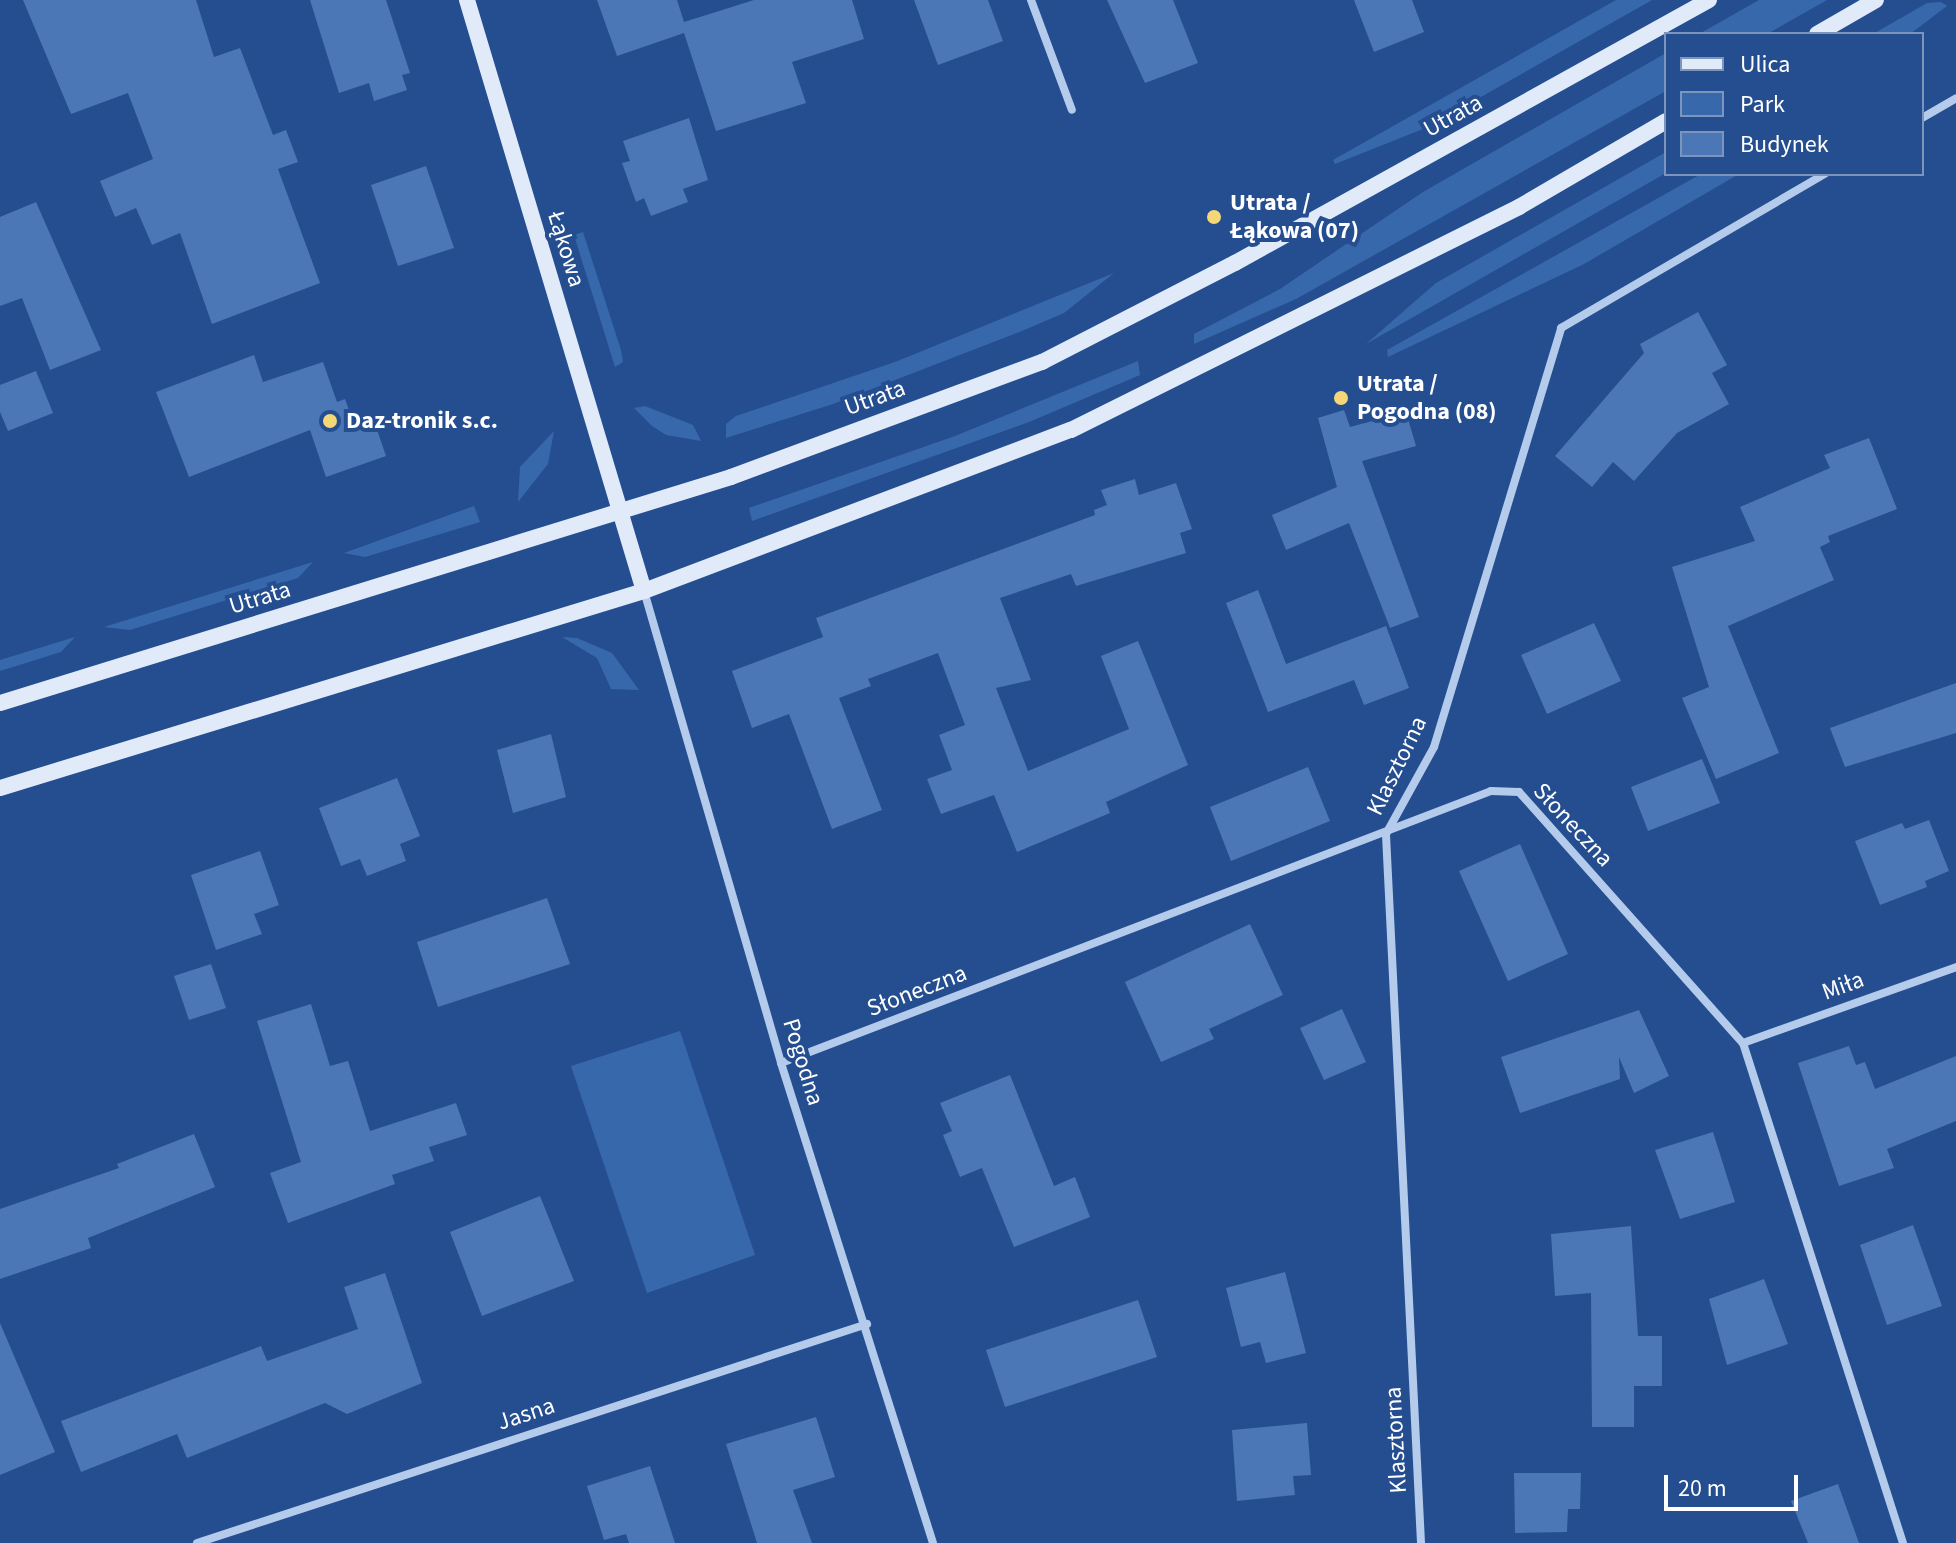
<!DOCTYPE html>
<meta charset="utf-8">
<style>
body{margin:0}
#map{position:relative;width:1956px;height:1543px;overflow:hidden;background:#244e8f;font-family:"Source Sans 3",sans-serif}
div>[style]{position:absolute}
.green>*{inset:0;background:#3868ac}
.building>*{inset:0;background:#4c77b6}
.street>*{height:8px;margin:-4px;padding:0 4px;transform-origin:4px;border-radius:4px;background:#b4cbec}
.secondary>*{height:16px;margin:-8px;padding:0 8px;transform-origin:8px;border-radius:8px;background:#e0eaf9}
.dots>*{width:22px;height:22px;translate:-50% -50%;box-sizing:border-box;border:4px solid #244e8f;border-radius:50%}
span{translate:-50% -50%;white-space:nowrap;text-align:center;line-height:1.15;-webkit-text-stroke:8px #244e8f;paint-order:stroke}
.street-label{font-size:24px;color:#fff}
.poi-label{font-size:24px;color:#fff;font-weight:700}
.left{translate:0 -50%;text-align:left}
.legend{position:absolute;left:1664px;top:32px;width:260px;height:144px;box-sizing:border-box;background:#244e8f;border:2px solid #7c95bc;margin:0;padding:10px 14px;list-style:none;font-size:24px;color:#fff}
.legend li{display:flex;align-items:center;gap:16px;height:40px}
.legend b{width:40px;border:2px solid #7c95bc}
.scale{position:absolute;left:1664px;top:1475px;width:134px;height:36px;box-sizing:border-box;border:4px solid #fff;border-top:0;padding-left:10px;font-size:24px;line-height:28px;white-space:nowrap;color:#fff;-webkit-text-stroke:6px #244e8f;paint-order:stroke}
</style>
<div id="map">
<div class="green">
<div style="clip-path:polygon(1616px 0,1652px 0,1428px 127px,1335px 164px,1333px 160px)"></div>
<div style="clip-path:polygon(1759px 0,1827px 0,1767px 34px,1699px 34px)"></div>
<div style="clip-path:polygon(1941px 2px,1947px 6px,1910px 34px,1873px 34px,1927px 3px)"></div>
<div style="clip-path:polygon(1666px 53px,1666px 91px,1296px 299px,1194px 344px,1194px 334px,1280px 289px,1423px 192px)"></div>
<div style="clip-path:polygon(1666px 152px,1666px 173px,1366px 344px,1436px 283px)"></div>
<div style="clip-path:polygon(1701px 174px,1739px 174px,1584px 264px,1388px 357px,1387px 350px)"></div>
<div style="clip-path:polygon(583px 232px,621px 350px,623px 362px,615px 367px,574px 235px)"></div>
<div style="clip-path:polygon(1114px 273px,1064px 313px,1022px 331px,833px 404px,726px 438px,726px 424px,736px 416px,895px 362px)"></div>
<div style="clip-path:polygon(1138px 361px,1140px 375px,1029px 422px,752px 521px,749px 508px,955px 436px)"></div>
<div style="clip-path:polygon(645px 406px,693px 425px,701px 441px,666px 435px,652px 426px,634px 408px)"></div>
<div style="clip-path:polygon(554px 431px,548px 464px,518px 502px,520px 467px)"></div>
<div style="clip-path:polygon(474px 506px,480px 522px,365px 557px,344px 553px)"></div>
<div style="clip-path:polygon(313px 562px,298px 578px,130px 630px,104px 627px)"></div>
<div style="clip-path:polygon(75px 637px,61px 652px,0 671px,0 660px)"></div>
<div style="clip-path:polygon(562px 637px,577px 638px,612px 653px,639px 690px,611px 689px,597px 658px)"></div>
<div style="clip-path:polygon(680px 1031px,755px 1255px,647px 1293px,571px 1066px)"></div>
</div>
<div class="building">
<div style="clip-path:polygon(23px 0,196px 0,214px 57px,240px 48px,273px 135px,286px 130px,298px 162px,278px 169px,320px 283px,212px 324px,180px 233px,152px 245px,136px 208px,115px 217px,100px 181px,153px 159px,128px 93px,71px 114px)"></div>
<div style="clip-path:polygon(310px 0,386px 0,410px 73px,402px 75px,407px 90px,374px 101px,369px 83px,339px 93px)"></div>
<div style="clip-path:polygon(597px 0,677px 0,684px 22px,754px 0,852px 0,864px 39px,792px 62px,806px 103px,716px 131px,684px 33px,617px 56px)"></div>
<div style="clip-path:polygon(914px 0,988px 0,1003px 41px,938px 65px)"></div>
<div style="clip-path:polygon(1107px 0,1173px 0,1198px 63px,1145px 83px)"></div>
<div style="clip-path:polygon(1354px 0,1412px 0,1424px 32px,1374px 52px)"></div>
<div style="clip-path:polygon(689px 118px,708px 180px,683px 189px,688px 202px,651px 216px,644px 198px,636px 202px,622px 163px,630px 161px,623px 141px)"></div>
<div style="clip-path:polygon(426px 166px,454px 248px,398px 266px,371px 185px)"></div>
<div style="clip-path:polygon(36px 202px,101px 350px,50px 370px,22px 298px,0 306px,0 217px)"></div>
<div style="clip-path:polygon(1698px 312px,1727px 365px,1712px 373px,1729px 404px,1677px 433px,1634px 481px,1613px 462px,1592px 487px,1555px 456px,1644px 353px,1640px 344px)"></div>
<div style="clip-path:polygon(254px 355px,263px 382px,323px 362px,337px 402px,345px 399px,354px 424px,373px 418px,386px 456px,326px 477px,310px 430px,189px 477px,156px 392px)"></div>
<div style="clip-path:polygon(36px 371px,53px 413px,8px 431px,0 412px,0 385px)"></div>
<div style="clip-path:polygon(1344px 410px,1350px 427px,1406px 412px,1416px 446px,1362px 461px,1419px 617px,1390px 628px,1349px 523px,1286px 550px,1272px 515px,1337px 487px,1318px 418px)"></div>
<div style="clip-path:polygon(1869px 438px,1897px 509px,1828px 536px,1830px 542px,1820px 547px,1834px 580px,1728px 626px,1779px 753px,1716px 779px,1682px 698px,1709px 687px,1672px 567px,1755px 541px,1740px 507px,1830px 468px,1824px 455px)"></div>
<div style="clip-path:polygon(1135px 479px,1139px 495px,1176px 483px,1192px 529px,1180px 533px,1186px 553px,1076px 586px,1071px 574px,1000px 598px,1031px 680px,996px 688px,1028px 771px,1129px 729px,1101px 656px,1138px 641px,1188px 765px,1106px 802px,1110px 813px,1017px 852px,994px 795px,941px 814px,927px 779px,952px 770px,939px 735px,965px 725px,938px 653px,868px 679px,871px 686px,839px 698px,882px 810px,832px 829px,789px 714px,752px 728px,732px 671px,823px 637px,816px 618px,1095px 515px,1094px 510px,1107px 505px,1101px 490px)"></div>
<div style="clip-path:polygon(1258px 590px,1286px 664px,1386px 626px,1409px 688px,1364px 705px,1354px 680px,1268px 712px,1226px 603px)"></div>
<div style="clip-path:polygon(1594px 623px,1621px 681px,1547px 714px,1521px 655px)"></div>
<div style="clip-path:polygon(1956px 683px,1956px 733px,1845px 767px,1830px 728px)"></div>
<div style="clip-path:polygon(551px 734px,566px 797px,513px 813px,497px 750px)"></div>
<div style="clip-path:polygon(1702px 759px,1720px 803px,1648px 831px,1631px 787px)"></div>
<div style="clip-path:polygon(1308px 767px,1330px 821px,1231px 861px,1210px 807px)"></div>
<div style="clip-path:polygon(397px 778px,420px 836px,400px 844px,406px 861px,367px 876px,360px 859px,341px 866px,319px 808px)"></div>
<div style="clip-path:polygon(1929px 820px,1949px 871px,1925px 881px,1927px 887px,1880px 905px,1855px 841px,1902px 823px,1905px 829px)"></div>
<div style="clip-path:polygon(1520px 844px,1568px 954px,1508px 981px,1459px 871px)"></div>
<div style="clip-path:polygon(260px 851px,279px 905px,254px 914px,262px 934px,216px 950px,191px 875px)"></div>
<div style="clip-path:polygon(547px 898px,570px 964px,438px 1007px,417px 942px)"></div>
<div style="clip-path:polygon(1250px 924px,1283px 995px,1209px 1029px,1214px 1039px,1161px 1062px,1125px 982px)"></div>
<div style="clip-path:polygon(211px 964px,226px 1008px,189px 1020px,174px 976px)"></div>
<div style="clip-path:polygon(311px 1004px,330px 1066px,348px 1061px,370px 1131px,456px 1103px,467px 1135px,429px 1147px,434px 1161px,392px 1175px,395px 1184px,288px 1223px,270px 1173px,301px 1162px,257px 1021px)"></div>
<div style="clip-path:polygon(1342px 1009px,1366px 1062px,1324px 1080px,1300px 1028px)"></div>
<div style="clip-path:polygon(1639px 1010px,1669px 1076px,1634px 1093px,1619px 1057px,1620px 1079px,1520px 1113px,1501px 1057px)"></div>
<div style="clip-path:polygon(1849px 1046px,1856px 1065px,1865px 1062px,1875px 1089px,1956px 1056px,1956px 1121px,1887px 1149px,1894px 1168px,1839px 1186px,1798px 1063px)"></div>
<div style="clip-path:polygon(1010px 1075px,1054px 1186px,1075px 1177px,1090px 1217px,1014px 1247px,982px 1168px,960px 1177px,943px 1135px,952px 1131px,940px 1103px)"></div>
<div style="clip-path:polygon(1713px 1132px,1735px 1202px,1680px 1219px,1655px 1150px)"></div>
<div style="clip-path:polygon(194px 1134px,215px 1187px,88px 1238px,91px 1248px,0 1279px,0 1209px,119px 1168px,117px 1164px)"></div>
<div style="clip-path:polygon(540px 1196px,574px 1281px,482px 1316px,450px 1232px)"></div>
<div style="clip-path:polygon(1913px 1225px,1942px 1306px,1887px 1325px,1860px 1245px)"></div>
<div style="clip-path:polygon(1631px 1226px,1638px 1336px,1662px 1336px,1662px 1386px,1634px 1386px,1634px 1427px,1592px 1427px,1591px 1293px,1555px 1296px,1551px 1234px)"></div>
<div style="clip-path:polygon(1285px 1272px,1306px 1353px,1266px 1363px,1260px 1342px,1241px 1347px,1226px 1288px)"></div>
<div style="clip-path:polygon(385px 1273px,422px 1383px,347px 1414px,325px 1403px,187px 1458px,177px 1434px,81px 1472px,61px 1421px,261px 1346px,267px 1361px,358px 1329px,344px 1287px)"></div>
<div style="clip-path:polygon(1764px 1279px,1788px 1344px,1727px 1365px,1709px 1299px)"></div>
<div style="clip-path:polygon(1138px 1300px,1157px 1357px,1005px 1407px,986px 1350px)"></div>
<div style="clip-path:polygon(0 1323px,55px 1452px,0 1475px)"></div>
<div style="clip-path:polygon(816px 1417px,835px 1477px,793px 1490px,812px 1543px,757px 1543px,726px 1444px)"></div>
<div style="clip-path:polygon(1307px 1423px,1311px 1475px,1293px 1476px,1295px 1495px,1237px 1501px,1232px 1430px)"></div>
<div style="clip-path:polygon(650px 1466px,675px 1543px,629px 1543px,626px 1534px,604px 1540px,587px 1486px)"></div>
<div style="clip-path:polygon(1514px 1473px,1581px 1473px,1580px 1509px,1568px 1509px,1567px 1532px,1515px 1533px)"></div>
<div style="clip-path:polygon(1838px 1484px,1859px 1543px,1808px 1543px,1791px 1501px)"></div>
</div>
<div class="street">
<div style="left:1031px;top:0;width:117px;rotate:69.6deg"></div>
<div style="left:1922px;top:118px;width:39px;rotate:-30deg"></div>
<div style="left:644px;top:591px;width:491px;rotate:73.8deg"></div>
<div style="left:781px;top:1063px;width:503px;rotate:72.43deg"></div>
<div style="left:1743px;top:1043px;width:226px;rotate:-19.6deg"></div>
<div style="left:781px;top:1063px;width:760px;rotate:-20.96deg"></div>
<div style="left:1491px;top:791px;width:28px;rotate:2deg"></div>
<div style="left:1519px;top:792px;width:336px;rotate:48.3deg"></div>
<div style="left:1743px;top:1043px;width:525px;rotate:72.26deg"></div>
<div style="left:197px;top:1543px;width:705px;rotate:-18.1deg"></div>
<div style="left:1421px;top:1543px;width:710px;rotate:-92.83deg"></div>
<div style="left:1386px;top:834px;width:99px;rotate:-61.1deg"></div>
<div style="left:1434px;top:747px;width:438px;rotate:-73.1deg"></div>
<div style="left:1561px;top:328px;width:306px;rotate:-30.3deg"></div>
</div>
<div class="secondary">
<div style="left:467px;top:0;width:617px;rotate:73.33deg"></div>
<div style="left:1817px;top:34px;width:68px;rotate:-30deg"></div>
<div style="left:0;top:703px;width:765px;rotate:-17.18deg"></div>
<div style="left:731px;top:477px;width:332px;rotate:-20.3deg"></div>
<div style="left:1042px;top:362px;width:217px;rotate:-27.2deg"></div>
<div style="left:1235px;top:263px;width:542px;rotate:-29.02deg"></div>
<div style="left:0;top:788px;width:673px;rotate:-17.01deg"></div>
<div style="left:644px;top:591px;width:456px;rotate:-20.7deg"></div>
<div style="left:1071px;top:430px;width:500px;rotate:-26.46deg"></div>
<div style="left:1519px;top:207px;width:170px;rotate:-30.3deg"></div>
</div>
<div class="dots">
<div style="left:1214px;top:217px;background:#f6d777"></div>
<div style="left:1341px;top:398px;background:#f6d777"></div>
<div style="left:330px;top:421px;background:#f6d777"></div>
</div>
<div class="street-label">
<span style="left:1453px;top:116px;rotate:-29deg">Utrata</span>
<span style="left:566px;top:249px;rotate:73deg">Łąkowa</span>
<span style="left:875px;top:398px;rotate:-20deg">Utrata</span>
<span style="left:260px;top:598px;rotate:-17deg">Utrata</span>
<span style="left:1397px;top:766px;rotate:-64deg">Klasztorna</span>
<span style="left:1573px;top:825px;rotate:47deg">Słoneczna</span>
<span style="left:1843px;top:986px;rotate:-20deg">Miła</span>
<span style="left:917px;top:991px;rotate:-21deg">Słoneczna</span>
<span style="left:803px;top:1062px;rotate:73deg">Pogodna</span>
<span style="left:526px;top:1414px;rotate:-18deg">Jasna</span>
<span style="left:1396px;top:1440px;rotate:-93deg">Klasztorna</span>
</div>
<div class="poi-label">
<span class="left" style="left:1230px;top:217px">Utrata /<br>Łąkowa (07)</span>
<span class="left" style="left:1357px;top:398px">Utrata /<br>Pogodna (08)</span>
<span class="left" style="left:346px;top:421px">Daz-tronik s.c.</span>
</div>
<ul class="legend">
<li><b style="height:10px;background:#e0eaf9"></b>Ulica</li>
<li><b style="height:22px;background:#3868ac"></b>Park</li>
<li><b style="height:22px;background:#4c77b6"></b>Budynek</li>
</ul>
<div class="scale">20 m</div>
</div>
